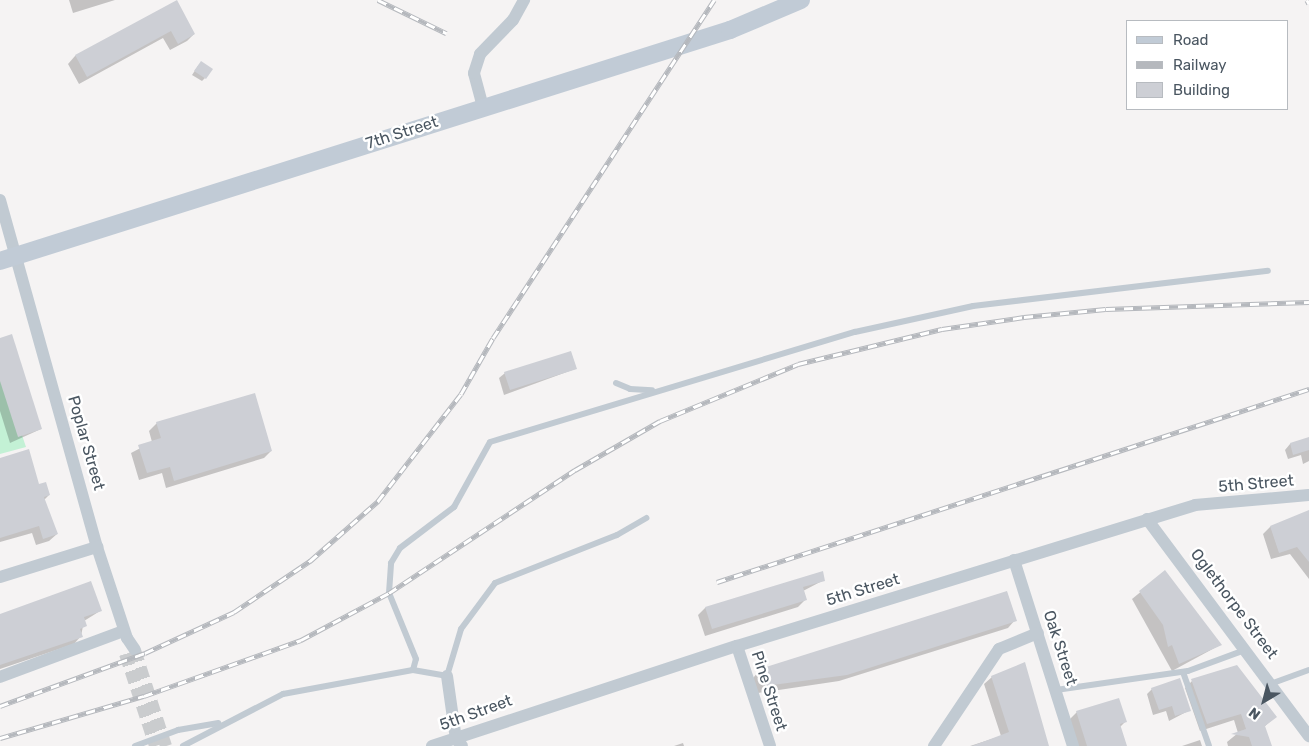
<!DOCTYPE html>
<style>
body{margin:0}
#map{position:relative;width:1309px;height:746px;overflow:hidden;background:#f5f3f3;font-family:Rubik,sans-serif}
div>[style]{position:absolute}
.green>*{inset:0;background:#c3f1d5}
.shadow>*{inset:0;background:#0003}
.building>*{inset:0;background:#cdcfd5}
.street-tunnel>*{height:12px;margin-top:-6px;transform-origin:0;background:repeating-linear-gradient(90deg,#caccce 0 12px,transparent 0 18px)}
.lane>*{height:6px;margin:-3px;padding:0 3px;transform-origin:3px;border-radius:3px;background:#c1cad2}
.street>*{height:12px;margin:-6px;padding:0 6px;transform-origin:6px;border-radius:6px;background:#c1cad2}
.secondary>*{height:18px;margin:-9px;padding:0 9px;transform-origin:9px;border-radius:9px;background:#c1cbd6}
.rail>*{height:5px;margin-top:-2.5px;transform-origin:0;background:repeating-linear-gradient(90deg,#fff 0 9px,#b5b8bd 0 18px);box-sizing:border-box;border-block:1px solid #b5b8bd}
span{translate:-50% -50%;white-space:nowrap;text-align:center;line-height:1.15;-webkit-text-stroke:5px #fff;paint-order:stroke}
.street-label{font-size:16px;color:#4a5661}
.legend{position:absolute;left:1126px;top:20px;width:162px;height:90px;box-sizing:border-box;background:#fff;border:1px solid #b7bbc0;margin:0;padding:6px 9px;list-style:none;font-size:15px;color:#4a5661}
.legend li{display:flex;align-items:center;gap:10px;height:25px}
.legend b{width:25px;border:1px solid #b7bbc0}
.north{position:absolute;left:1239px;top:676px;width:50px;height:50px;-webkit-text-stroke:4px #fff;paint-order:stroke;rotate:217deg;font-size:14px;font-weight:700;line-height:20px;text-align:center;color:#4a5661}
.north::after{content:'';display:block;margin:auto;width:18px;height:22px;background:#4a5661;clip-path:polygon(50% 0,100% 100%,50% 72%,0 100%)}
</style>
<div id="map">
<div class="green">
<div style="clip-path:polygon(0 370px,26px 447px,0 454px)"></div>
</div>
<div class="shadow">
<div style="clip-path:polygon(69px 0,115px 0,73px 13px)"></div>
<div style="clip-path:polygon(176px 2px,194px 34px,187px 41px,170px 50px,163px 38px,79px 84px,68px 64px,75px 56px)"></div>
<div style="clip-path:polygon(198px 66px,205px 78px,202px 81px,192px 75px)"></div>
<div style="clip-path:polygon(0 339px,41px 429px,10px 443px,0 411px)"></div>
<div style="clip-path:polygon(575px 369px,504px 395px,499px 378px,505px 373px)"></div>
<div style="clip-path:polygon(157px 423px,271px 451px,264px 458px,166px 488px,162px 473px,139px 480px,131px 453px,152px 442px,149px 431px)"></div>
<div style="clip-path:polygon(1309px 438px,1309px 461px,1303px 464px,1301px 455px,1288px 459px,1285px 450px,1290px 444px)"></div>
<div style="clip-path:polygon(0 459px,49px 495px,44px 500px,57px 534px,49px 541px,36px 545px,32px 533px,0 542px)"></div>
<div style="clip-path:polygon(1309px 512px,1309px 579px,1290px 554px,1271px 559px,1263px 534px,1270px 527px)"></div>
<div style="clip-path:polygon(1165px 572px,1220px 645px,1172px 671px,1132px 599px)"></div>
<div style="clip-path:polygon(824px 580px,803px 591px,806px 599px,798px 607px,705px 636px,698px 615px,705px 608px)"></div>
<div style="clip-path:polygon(100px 611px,84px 621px,81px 636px,74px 644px,0 669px,0 615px)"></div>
<div style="clip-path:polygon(1015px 620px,1008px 628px,839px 681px,758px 693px,753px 678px,760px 670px)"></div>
<div style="clip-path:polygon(992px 677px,1048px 746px,970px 746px,1001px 736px,984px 684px)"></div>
<div style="clip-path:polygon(1192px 681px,1275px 717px,1264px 727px,1271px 746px,1228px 746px,1227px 742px,1238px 733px,1234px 720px,1200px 731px,1185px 688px)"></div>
<div style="clip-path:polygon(1152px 689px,1190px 710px,1169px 721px,1166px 711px,1153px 715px,1147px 694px)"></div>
<div style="clip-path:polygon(1077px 712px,1125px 722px,1120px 727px,1126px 746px,1078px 746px,1069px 720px)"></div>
<div style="clip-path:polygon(1200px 740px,1202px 746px,1182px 746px)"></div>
<div style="clip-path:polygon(683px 743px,684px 746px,674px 746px)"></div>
</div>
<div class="building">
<div style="clip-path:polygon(177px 0,195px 34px,178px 44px,171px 31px,87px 77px,75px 55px)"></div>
<div style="clip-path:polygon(201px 61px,213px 69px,206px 79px,194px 71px)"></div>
<div style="clip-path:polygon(12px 334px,42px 429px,18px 437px,0 381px,0 338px)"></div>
<div style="clip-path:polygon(571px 351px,577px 369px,510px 390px,504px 372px)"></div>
<div style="clip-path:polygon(255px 393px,272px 451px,174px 481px,170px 467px,147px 473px,138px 445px,161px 438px,156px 422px)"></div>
<div style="clip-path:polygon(1309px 437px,1309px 450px,1293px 455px,1290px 443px)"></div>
<div style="clip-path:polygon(29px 449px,39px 484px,46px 482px,50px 495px,44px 497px,58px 534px,43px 539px,39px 526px,0 538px,0 458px)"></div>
<div style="clip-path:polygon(1309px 510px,1309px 562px,1297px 547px,1279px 553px,1270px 526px)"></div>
<div style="clip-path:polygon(1165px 570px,1222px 645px,1179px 664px,1172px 645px,1168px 647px,1163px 625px,1139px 591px)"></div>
<div style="clip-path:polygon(823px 571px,825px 581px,803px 587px,807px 600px,712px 629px,705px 607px)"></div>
<div style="clip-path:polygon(91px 581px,102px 611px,84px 617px,87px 626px,80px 629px,83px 637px,0 665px,0 614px)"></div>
<div style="clip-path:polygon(1007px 591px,1017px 621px,847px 675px,765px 686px,760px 669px)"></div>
<div style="clip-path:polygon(1025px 662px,1049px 746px,972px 746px,1009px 732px,991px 676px)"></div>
<div style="clip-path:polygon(1237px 665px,1277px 717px,1265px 726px,1272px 746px,1252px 746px,1249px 737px,1231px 734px,1246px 729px,1241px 714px,1207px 724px,1191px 679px)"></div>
<div style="clip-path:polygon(1180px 678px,1191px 711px,1175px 716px,1172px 706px,1159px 710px,1151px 688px)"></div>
<div style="clip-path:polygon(1119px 698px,1127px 722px,1120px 724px,1127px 746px,1087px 746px,1076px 711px)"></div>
</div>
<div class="street-tunnel">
<div style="left:135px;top:650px;width:101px;rotate:72.1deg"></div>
<div style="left:125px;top:654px;width:97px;rotate:71.9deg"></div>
</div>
<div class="lane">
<div style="left:616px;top:383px;width:15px;rotate:23deg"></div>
<div style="left:630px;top:389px;width:22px;rotate:3deg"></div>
<div style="left:413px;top:670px;width:11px;rotate:-75deg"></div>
<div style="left:416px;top:659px;width:71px;rotate:-112.2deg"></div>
<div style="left:389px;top:593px;width:30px;rotate:-86deg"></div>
<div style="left:391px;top:563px;width:17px;rotate:-59deg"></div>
<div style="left:400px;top:548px;width:68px;rotate:-37.2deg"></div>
<div style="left:454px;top:507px;width:74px;rotate:-61deg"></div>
<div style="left:490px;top:442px;width:381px;rotate:-16.8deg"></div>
<div style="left:855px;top:332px;width:121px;rotate:-12.4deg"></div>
<div style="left:973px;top:306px;width:297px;rotate:-6.8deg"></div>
<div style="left:1183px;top:672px;width:78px;rotate:70.6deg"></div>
<div style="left:1273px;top:683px;width:38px;rotate:-20deg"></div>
<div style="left:1056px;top:690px;width:133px;rotate:-8.2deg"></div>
<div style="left:1188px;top:671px;width:61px;rotate:-20.2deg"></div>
<div style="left:135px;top:746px;width:46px;rotate:-20.4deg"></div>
<div style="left:178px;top:730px;width:41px;rotate:-9.9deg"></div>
<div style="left:183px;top:746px;width:113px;rotate:-27.5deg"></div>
<div style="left:283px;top:694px;width:132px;rotate:-10.5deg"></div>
<div style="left:413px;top:670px;width:35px;rotate:10deg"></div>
<div style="left:447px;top:676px;width:49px;rotate:-73.4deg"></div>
<div style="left:461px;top:629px;width:57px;rotate:-53.5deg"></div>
<div style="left:495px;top:583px;width:131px;rotate:-21.5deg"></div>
<div style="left:617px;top:535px;width:34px;rotate:-30deg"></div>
</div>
<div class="street">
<div style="left:483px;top:107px;width:35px;rotate:-105deg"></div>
<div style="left:474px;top:73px;width:20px;rotate:-72deg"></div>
<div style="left:480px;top:54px;width:47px;rotate:-45.9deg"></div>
<div style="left:513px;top:20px;width:23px;rotate:-61deg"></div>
<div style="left:0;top:200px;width:360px;rotate:74.4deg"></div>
<div style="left:97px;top:547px;width:96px;rotate:71.8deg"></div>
<div style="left:127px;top:638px;width:14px;rotate:56deg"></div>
<div style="left:1147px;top:519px;width:271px;rotate:53.3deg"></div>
<div style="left:1014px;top:560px;width:195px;rotate:72.4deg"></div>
<div style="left:0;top:577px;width:102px;rotate:-17.2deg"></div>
<div style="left:737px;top:646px;width:105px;rotate:71.7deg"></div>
<div style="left:447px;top:676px;width:64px;rotate:81.9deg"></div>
<div style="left:456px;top:739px;width:9px;rotate:49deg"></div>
<div style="left:0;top:677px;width:132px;rotate:-20.4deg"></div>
<div style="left:432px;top:746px;width:321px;rotate:-18.2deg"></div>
<div style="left:737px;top:646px;width:479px;rotate:-17.1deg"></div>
<div style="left:1195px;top:505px;width:114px;rotate:-5deg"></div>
<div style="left:934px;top:746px;width:117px;rotate:-56.2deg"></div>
<div style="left:999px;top:649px;width:42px;rotate:-22.3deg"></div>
</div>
<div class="secondary">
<div style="left:0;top:261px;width:766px;rotate:-17.56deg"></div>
<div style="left:730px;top:30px;width:77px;rotate:-22.9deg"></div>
</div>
<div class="rail">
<div style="left:378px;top:0;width:76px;rotate:25.9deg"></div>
<div style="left:1307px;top:0;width:4px;rotate:63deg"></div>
<div style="left:717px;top:582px;width:623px;rotate:-18.06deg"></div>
<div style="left:0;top:706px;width:154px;rotate:-20.1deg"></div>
<div style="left:145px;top:653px;width:98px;rotate:-24.7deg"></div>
<div style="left:234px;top:612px;width:92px;rotate:-33.9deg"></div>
<div style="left:310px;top:561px;width:91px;rotate:-41.4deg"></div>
<div style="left:378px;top:501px;width:135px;rotate:-52.2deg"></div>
<div style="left:461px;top:394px;width:64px;rotate:-60.3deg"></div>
<div style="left:493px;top:338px;width:404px;rotate:-56.8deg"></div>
<div style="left:0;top:738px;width:150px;rotate:-16.3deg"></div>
<div style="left:144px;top:696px;width:167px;rotate:-19.6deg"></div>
<div style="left:301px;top:640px;width:100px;rotate:-28.1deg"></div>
<div style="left:389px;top:593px;width:223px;rotate:-33.5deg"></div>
<div style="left:575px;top:470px;width:98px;rotate:-30deg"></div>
<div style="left:660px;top:421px;width:149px;rotate:-22.4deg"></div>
<div style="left:798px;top:364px;width:148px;rotate:-13.7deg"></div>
<div style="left:942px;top:329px;width:83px;rotate:-8.3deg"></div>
<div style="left:1024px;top:317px;width:82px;rotate:-5.6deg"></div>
<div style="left:1106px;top:309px;width:203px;rotate:-2deg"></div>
</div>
<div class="street-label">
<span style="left:402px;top:133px;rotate:-18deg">7th Street</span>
<span style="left:86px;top:443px;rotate:74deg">Poplar Street</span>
<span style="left:1256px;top:484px;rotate:-5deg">5th Street</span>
<span style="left:863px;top:590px;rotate:-17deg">5th Street</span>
<span style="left:1234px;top:604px;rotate:53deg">Oglethorpe Street</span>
<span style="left:1060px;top:648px;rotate:72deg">Oak Street</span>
<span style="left:769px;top:691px;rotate:72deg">Pine Street</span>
<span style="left:476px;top:713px;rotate:-20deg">5th Street</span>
</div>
<ul class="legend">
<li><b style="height:6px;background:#c1cbd6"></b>Road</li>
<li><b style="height:6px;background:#b5b8bd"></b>Railway</li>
<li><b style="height:14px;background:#cdcfd5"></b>Building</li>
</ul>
<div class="north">N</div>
</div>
